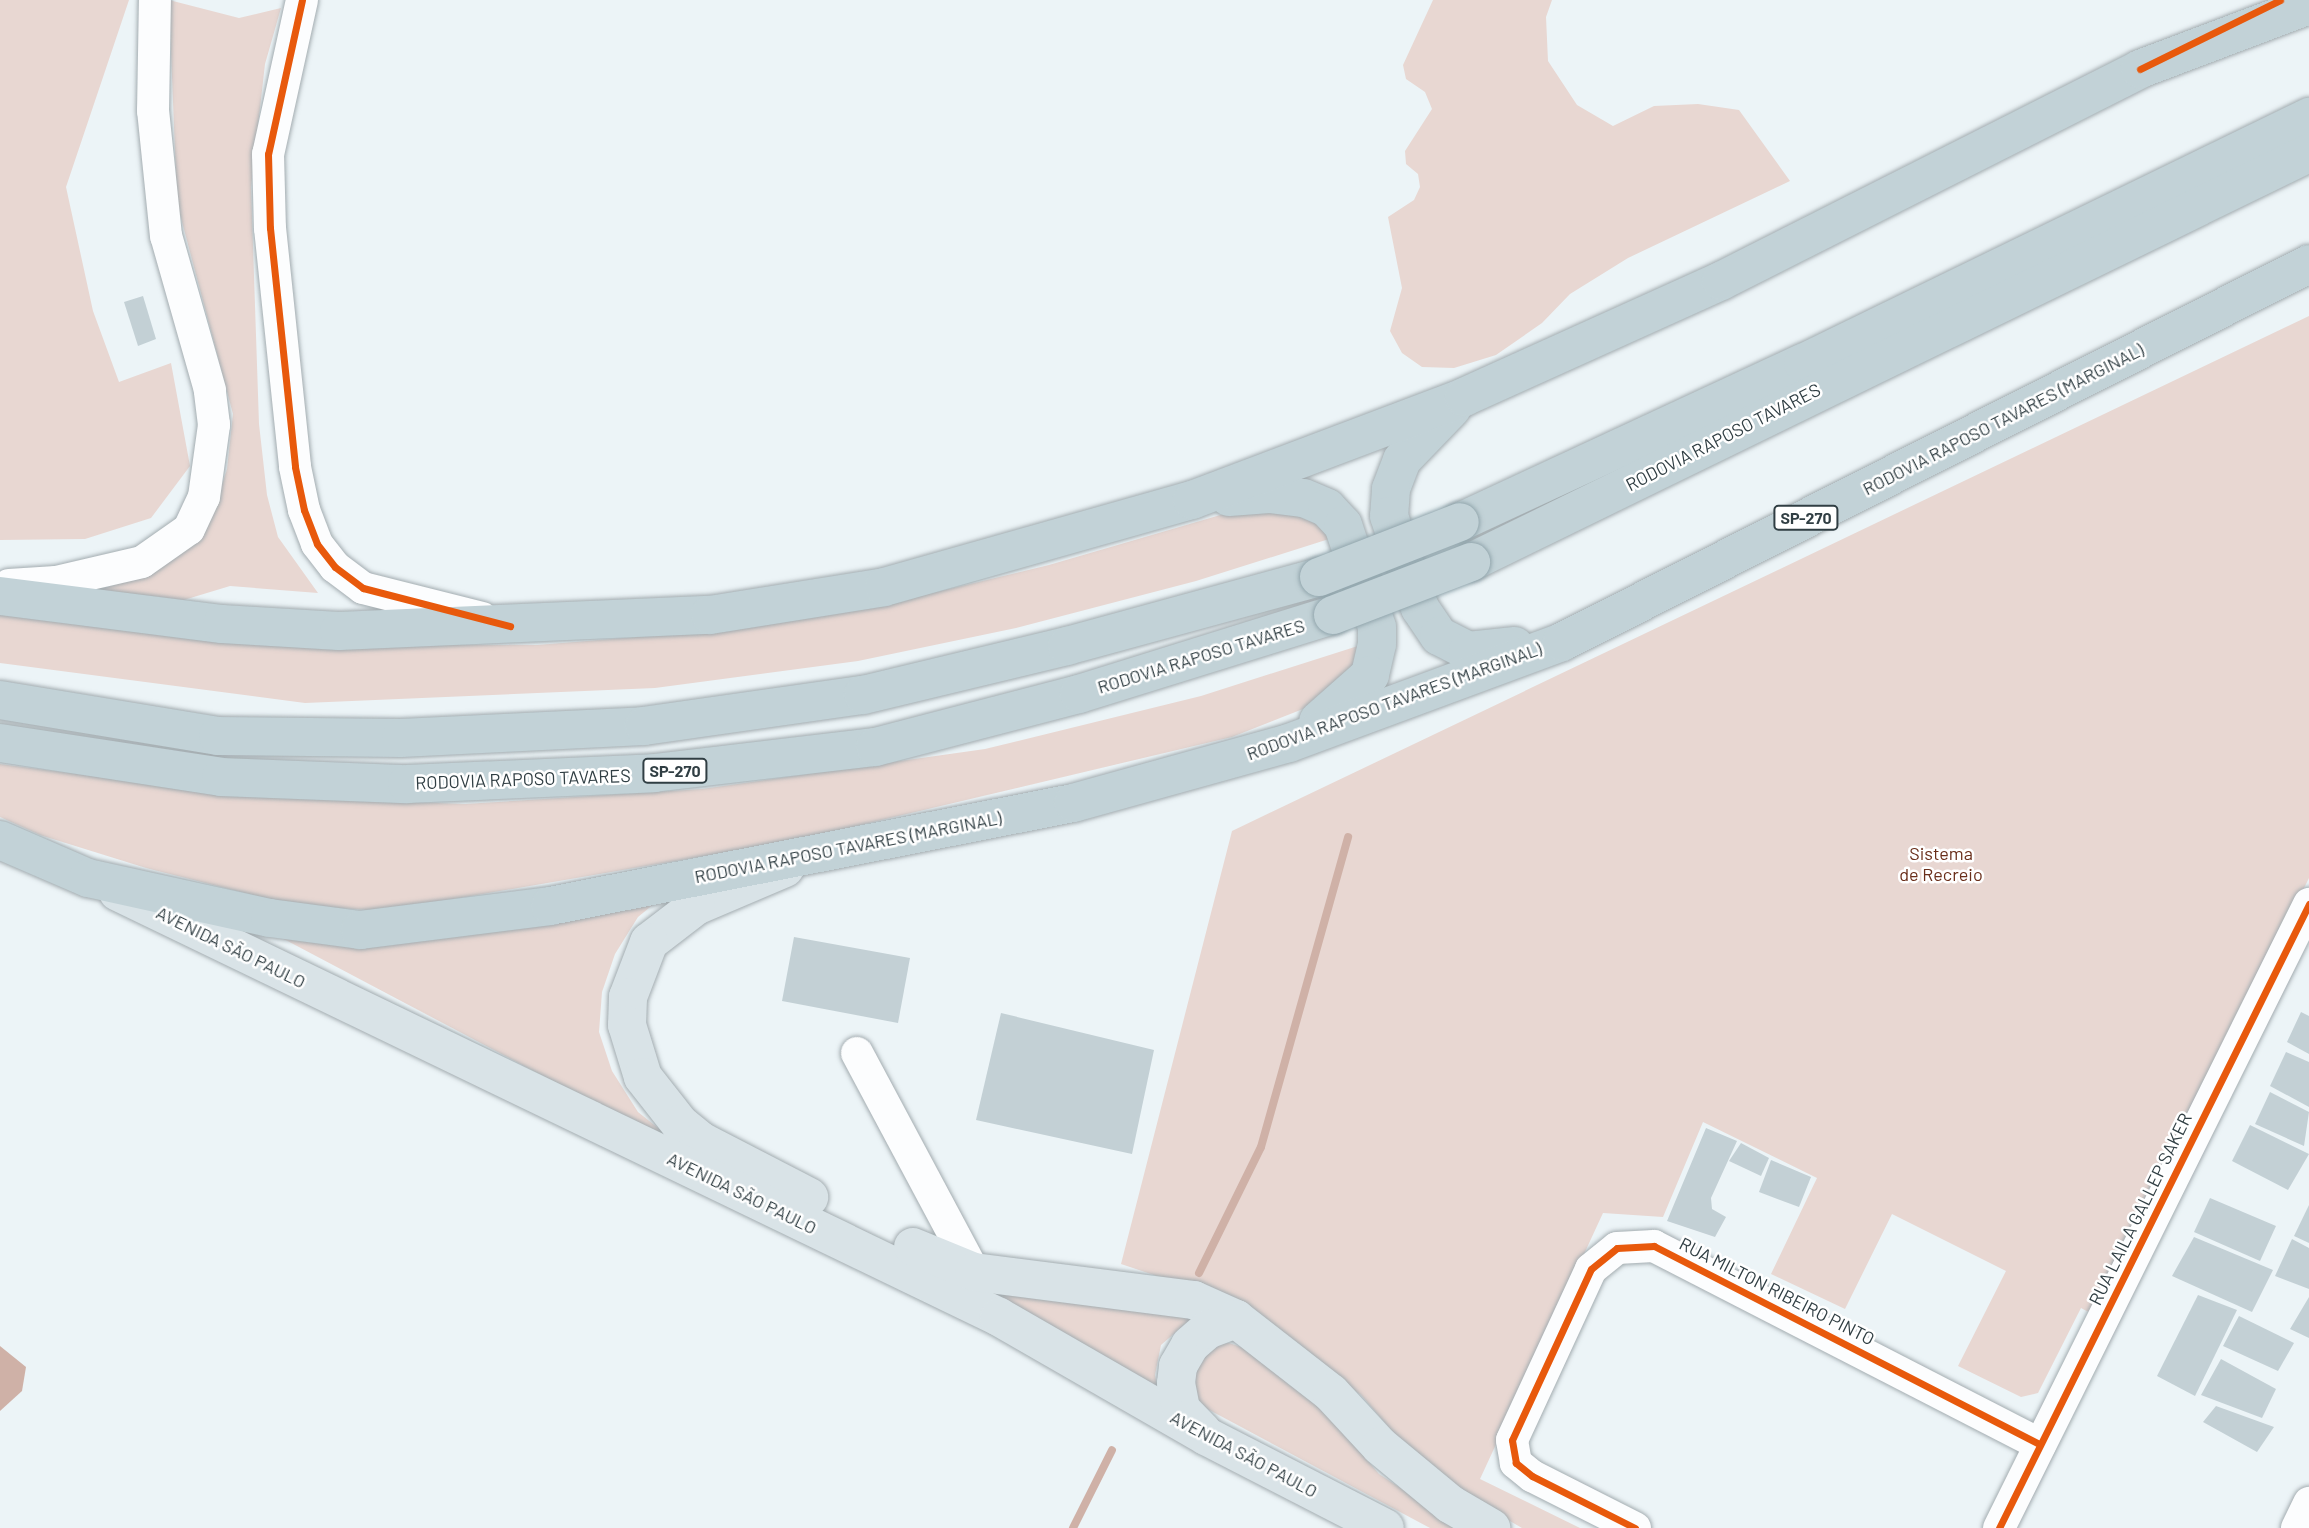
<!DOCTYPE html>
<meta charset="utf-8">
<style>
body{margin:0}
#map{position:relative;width:2309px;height:1528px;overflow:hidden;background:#ecf4f7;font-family:Barlow,sans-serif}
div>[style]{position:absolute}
.green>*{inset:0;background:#e8d7d2}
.water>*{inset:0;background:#cfb1a7}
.stream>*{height:8px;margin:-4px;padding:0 4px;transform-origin:4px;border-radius:4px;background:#cfb1a7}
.building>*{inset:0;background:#c3d0d5}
.roads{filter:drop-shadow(0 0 2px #a3acb0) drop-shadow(0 0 2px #a3acb0)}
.minor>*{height:32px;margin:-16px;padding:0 16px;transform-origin:16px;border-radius:16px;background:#fcfdfe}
.major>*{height:38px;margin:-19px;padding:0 19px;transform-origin:19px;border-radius:19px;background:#d9e3e7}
.highway>*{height:38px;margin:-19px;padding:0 19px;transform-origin:19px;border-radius:19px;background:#c2d2d7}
.bridges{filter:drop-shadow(0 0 2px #92a6ad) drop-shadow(0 0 2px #92a6ad)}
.highway-bridge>*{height:38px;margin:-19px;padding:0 19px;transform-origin:19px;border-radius:19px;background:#c2d2d7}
.cycleway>*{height:7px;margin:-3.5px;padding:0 3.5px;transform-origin:3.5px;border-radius:3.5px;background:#e8590c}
span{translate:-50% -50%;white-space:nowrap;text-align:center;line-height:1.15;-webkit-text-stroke:5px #fff;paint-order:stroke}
.shield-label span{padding:2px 5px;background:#fff;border:2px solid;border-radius:5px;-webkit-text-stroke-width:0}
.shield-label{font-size:16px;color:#303e43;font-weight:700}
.street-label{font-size:18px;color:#303e43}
.park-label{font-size:18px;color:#692e1a}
</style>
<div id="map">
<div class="green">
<div style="clip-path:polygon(0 0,129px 0,66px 187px,93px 311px,119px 382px,171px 363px,190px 466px,151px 518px,85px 539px,0 540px)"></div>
<div style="clip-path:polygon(169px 0,239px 18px,281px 8px,265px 64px,251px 187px,259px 424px,267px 495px,278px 537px,318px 593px,230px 586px,164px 606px,98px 590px,131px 580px,177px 557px,210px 522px,227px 469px,233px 414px,177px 203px)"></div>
<div style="clip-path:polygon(1433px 0,1552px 0,1546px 17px,1548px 61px,1577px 105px,1613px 126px,1654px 106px,1698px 104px,1739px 110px,1790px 181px,1628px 258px,1570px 294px,1542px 323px,1496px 355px,1454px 368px,1422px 367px,1402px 353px,1390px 331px,1402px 288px,1388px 217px,1414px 200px,1420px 187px,1418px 174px,1406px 164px,1405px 151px,1432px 109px,1425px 92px,1406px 79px,1403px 65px)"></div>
<div style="clip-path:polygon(2309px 316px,2309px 878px,2094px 1315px,2081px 1308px,2038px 1393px,2021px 1397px,1958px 1366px,2006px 1271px,1892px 1214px,1845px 1309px,1771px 1274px,1817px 1178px,1703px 1122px,1663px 1217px,1603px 1213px,1480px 1479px,1580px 1528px,1522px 1528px,1451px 1487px,1410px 1452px,1361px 1395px,1220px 1297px,1121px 1264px,1232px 831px)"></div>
<div style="clip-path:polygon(1265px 502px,1321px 526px,1329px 539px,1196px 581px,1016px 628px,858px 661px,655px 688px,305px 703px,0 663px,0 609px,317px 644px,537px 645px,712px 631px,878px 606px,1049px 565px)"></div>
<div style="clip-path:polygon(1361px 645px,1357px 668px,1338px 686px,1303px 709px,1232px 737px,797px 840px,384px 911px,293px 905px,146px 868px,40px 835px,0 817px,0 764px,244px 796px,465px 804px,702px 789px,985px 749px,1201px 696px)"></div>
<div style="clip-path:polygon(666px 894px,638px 917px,615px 954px,602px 992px,599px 1032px,612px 1071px,638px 1112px,679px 1145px,881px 1250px,1191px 1319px,1161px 1345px,1155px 1375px,1160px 1402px,280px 937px)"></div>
<div style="clip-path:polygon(1229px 1343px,1253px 1351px,1305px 1387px,1379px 1474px,1462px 1528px,1430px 1528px,1200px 1405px,1190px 1391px,1194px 1360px,1213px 1344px)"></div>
</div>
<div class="water">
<div style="clip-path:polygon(0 1346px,26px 1367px,22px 1391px,0 1411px)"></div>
</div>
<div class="stream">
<div style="left:1199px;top:1273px;width:140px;rotate:-63.8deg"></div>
<div style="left:1261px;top:1147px;width:322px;rotate:-74.3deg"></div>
<div style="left:1073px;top:1528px;width:87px;rotate:-63.4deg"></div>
</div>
<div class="building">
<div style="clip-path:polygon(143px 296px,156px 339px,138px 346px,124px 302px)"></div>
<div style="clip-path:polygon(794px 937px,910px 958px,898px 1023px,782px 1001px)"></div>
<div style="clip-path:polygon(2301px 1012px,2309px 1016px,2309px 1054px,2287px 1042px)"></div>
<div style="clip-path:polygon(1001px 1013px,1154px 1050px,1132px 1154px,976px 1120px)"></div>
<div style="clip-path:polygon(2286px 1052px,2309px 1062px,2309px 1107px,2270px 1086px)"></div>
<div style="clip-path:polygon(2270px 1092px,2309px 1112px,2304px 1146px,2255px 1124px)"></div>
<div style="clip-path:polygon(2250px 1125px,2309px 1154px,2288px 1190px,2232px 1161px)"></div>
<div style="clip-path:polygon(1706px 1128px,1737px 1141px,1711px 1198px,1712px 1209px,1726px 1217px,1715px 1237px,1667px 1221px)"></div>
<div style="clip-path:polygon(1741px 1143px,1769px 1158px,1761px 1176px,1729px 1161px)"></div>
<div style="clip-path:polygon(1771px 1160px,1811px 1177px,1799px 1207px,1759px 1192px)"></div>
<div style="clip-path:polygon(2210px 1198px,2276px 1226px,2260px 1261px,2194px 1232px)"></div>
<div style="clip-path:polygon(2309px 1205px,2309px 1243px,2294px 1236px)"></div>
<div style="clip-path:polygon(2194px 1237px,2273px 1270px,2252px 1312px,2172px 1276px)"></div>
<div style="clip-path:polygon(2292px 1239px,2309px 1248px,2309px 1289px,2275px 1276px)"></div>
<div style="clip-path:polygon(2198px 1295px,2237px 1310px,2195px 1396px,2157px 1376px)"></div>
<div style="clip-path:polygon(2309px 1297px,2309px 1338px,2290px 1329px)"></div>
<div style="clip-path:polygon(2239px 1316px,2294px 1343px,2278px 1371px,2223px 1346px)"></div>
<div style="clip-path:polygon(2221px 1359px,2276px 1389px,2262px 1418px,2201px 1395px)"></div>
<div style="clip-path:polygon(2216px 1406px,2274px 1427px,2257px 1452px,2203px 1422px)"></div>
</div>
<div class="roads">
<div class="minor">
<div style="left:302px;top:0;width:158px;rotate:102.4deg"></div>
<div style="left:268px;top:154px;width:74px;rotate:88.5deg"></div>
<div style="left:270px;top:228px;width:240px;rotate:84deg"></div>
<div style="left:295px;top:467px;width:44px;rotate:78.2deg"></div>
<div style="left:304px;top:510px;width:36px;rotate:69deg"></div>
<div style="left:317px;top:544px;width:29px;rotate:52deg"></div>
<div style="left:335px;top:567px;width:35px;rotate:37deg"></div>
<div style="left:363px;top:588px;width:123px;rotate:14.1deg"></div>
<div style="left:9px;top:585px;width:47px;rotate:-3.7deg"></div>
<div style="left:56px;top:582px;width:88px;rotate:-13.1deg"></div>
<div style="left:142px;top:562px;width:57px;rotate:-35.1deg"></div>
<div style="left:189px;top:529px;width:35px;rotate:-65deg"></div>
<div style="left:204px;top:497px;width:73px;rotate:-82.1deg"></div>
<div style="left:214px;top:425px;width:35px;rotate:-97deg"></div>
<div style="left:210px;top:390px;width:160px;rotate:-105.9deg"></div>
<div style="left:166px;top:236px;width:126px;rotate:-95.9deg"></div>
<div style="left:153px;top:111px;width:111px;rotate:-89deg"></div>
<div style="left:857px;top:1053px;width:248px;rotate:61.9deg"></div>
<div style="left:1635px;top:1528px;width:115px;rotate:-153.2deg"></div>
<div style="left:1532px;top:1476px;width:21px;rotate:-141deg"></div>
<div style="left:1516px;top:1463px;width:23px;rotate:-100deg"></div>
<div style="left:1512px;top:1440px;width:188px;rotate:-65.2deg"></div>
<div style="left:1591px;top:1269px;width:33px;rotate:-39deg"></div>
<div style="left:1617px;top:1248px;width:37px;rotate:-3deg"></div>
<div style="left:1654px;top:1246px;width:434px;rotate:27.2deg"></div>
<div style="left:1999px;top:1528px;width:697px;rotate:-63.58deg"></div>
<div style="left:2297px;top:1528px;width:28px;rotate:-64deg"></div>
</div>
<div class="major">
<div style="left:785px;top:868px;width:97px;rotate:156.9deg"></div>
<div style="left:696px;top:906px;width:59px;rotate:142.5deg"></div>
<div style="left:649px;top:942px;width:59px;rotate:110.9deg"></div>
<div style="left:628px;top:997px;width:28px;rotate:92deg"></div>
<div style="left:627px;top:1025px;width:54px;rotate:72.9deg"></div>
<div style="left:643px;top:1077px;width:60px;rotate:51.8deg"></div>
<div style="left:680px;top:1124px;width:27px;rotate:39deg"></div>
<div style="left:701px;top:1141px;width:122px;rotate:27.4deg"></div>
<div style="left:118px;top:892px;width:978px;rotate:25.75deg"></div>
<div style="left:999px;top:1317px;width:239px;rotate:29.9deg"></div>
<div style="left:1206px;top:1436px;width:201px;rotate:27.2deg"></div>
<div style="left:913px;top:1247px;width:66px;rotate:22.3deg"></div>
<div style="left:974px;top:1272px;width:222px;rotate:7.3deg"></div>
<div style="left:1194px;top:1300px;width:46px;rotate:24.3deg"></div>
<div style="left:1236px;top:1319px;width:120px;rotate:37.9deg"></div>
<div style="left:1331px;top:1393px;width:72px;rotate:47.2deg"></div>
<div style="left:1380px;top:1446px;width:91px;rotate:39.6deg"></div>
<div style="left:1450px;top:1504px;width:48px;rotate:30.3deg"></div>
<div style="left:1202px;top:1431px;width:30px;rotate:-134deg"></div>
<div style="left:1181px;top:1409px;width:26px;rotate:-101deg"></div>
<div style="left:1176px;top:1383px;width:17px;rotate:-83deg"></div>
<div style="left:1178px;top:1366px;width:24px;rotate:-60deg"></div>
<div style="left:1190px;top:1345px;width:23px;rotate:-41deg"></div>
<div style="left:1207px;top:1330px;width:31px;rotate:-21deg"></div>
</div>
<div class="highway">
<div style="left:1452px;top:408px;width:72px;rotate:133.9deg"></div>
<div style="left:1402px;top:460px;width:31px;rotate:111deg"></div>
<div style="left:1391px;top:489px;width:27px;rotate:94deg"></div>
<div style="left:1389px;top:516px;width:97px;rotate:71.4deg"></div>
<div style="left:1420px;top:608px;width:34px;rotate:56deg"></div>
<div style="left:1439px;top:636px;width:33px;rotate:27deg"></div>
<div style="left:1468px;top:651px;width:47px;rotate:-6.1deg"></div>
<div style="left:1229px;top:497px;width:40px;rotate:-4.3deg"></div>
<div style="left:1269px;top:494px;width:35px;rotate:7deg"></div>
<div style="left:1304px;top:498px;width:25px;rotate:23deg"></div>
<div style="left:1327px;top:508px;width:23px;rotate:47deg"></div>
<div style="left:1343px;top:525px;width:108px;rotate:71.6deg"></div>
<div style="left:1377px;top:627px;width:17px;rotate:90deg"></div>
<div style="left:1377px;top:644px;width:32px;rotate:103deg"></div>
<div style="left:1370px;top:675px;width:69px;rotate:138.5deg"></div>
<div style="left:1460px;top:522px;width:378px;rotate:-24.9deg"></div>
<div style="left:1803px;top:363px;width:563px;rotate:-25.93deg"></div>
<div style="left:1471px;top:562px;width:932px;rotate:-26.02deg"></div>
<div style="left:0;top:596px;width:224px;rotate:7.2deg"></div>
<div style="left:222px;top:624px;width:117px;rotate:3.4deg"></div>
<div style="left:339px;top:631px;width:371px;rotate:-2.5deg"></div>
<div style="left:710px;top:615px;width:176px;rotate:-9.1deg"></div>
<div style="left:884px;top:587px;width:320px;rotate:-15.8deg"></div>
<div style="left:1192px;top:500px;width:291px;rotate:-20.7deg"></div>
<div style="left:1464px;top:397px;width:282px;rotate:-24.3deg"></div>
<div style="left:1721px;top:281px;width:470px;rotate:-26.8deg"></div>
<div style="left:2140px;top:69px;width:181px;rotate:-20.7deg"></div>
<div style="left:0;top:700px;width:221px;rotate:9.4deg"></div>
<div style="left:218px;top:736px;width:183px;rotate:0.6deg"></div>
<div style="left:401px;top:738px;width:243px;rotate:-2.8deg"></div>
<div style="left:644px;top:726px;width:221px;rotate:-8.1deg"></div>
<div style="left:863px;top:695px;width:210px;rotate:-13.5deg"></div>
<div style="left:1067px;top:646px;width:261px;rotate:-15.3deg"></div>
<div style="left:0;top:743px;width:224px;rotate:8.7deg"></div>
<div style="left:221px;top:777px;width:186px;rotate:2.2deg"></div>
<div style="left:407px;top:784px;width:247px;rotate:-2.5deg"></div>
<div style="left:654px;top:773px;width:223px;rotate:-6.7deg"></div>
<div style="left:875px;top:747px;width:211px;rotate:-14.6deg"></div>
<div style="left:1079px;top:694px;width:266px;rotate:-17.3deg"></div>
<div style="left:0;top:840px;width:96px;rotate:23.4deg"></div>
<div style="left:88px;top:878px;width:186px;rotate:12.4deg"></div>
<div style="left:270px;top:918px;width:91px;rotate:7.6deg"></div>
<div style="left:360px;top:930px;width:192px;rotate:-7.2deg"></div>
<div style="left:550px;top:906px;width:533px;rotate:-11.14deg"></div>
<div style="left:1073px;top:803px;width:224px;rotate:-15.5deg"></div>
<div style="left:1289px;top:743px;width:291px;rotate:-20.3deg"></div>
<div style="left:1562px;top:642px;width:837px;rotate:-26.84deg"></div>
</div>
</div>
<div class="bridges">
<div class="highway-bridge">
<div style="left:1319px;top:577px;width:151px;rotate:-21.3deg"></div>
<div style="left:1333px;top:615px;width:148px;rotate:-21deg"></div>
</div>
</div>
<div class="cycleway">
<div style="left:302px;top:0;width:158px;rotate:102.4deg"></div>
<div style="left:268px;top:154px;width:74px;rotate:88.5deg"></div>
<div style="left:270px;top:228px;width:240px;rotate:84deg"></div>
<div style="left:295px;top:467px;width:44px;rotate:78.2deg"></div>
<div style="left:304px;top:510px;width:36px;rotate:69deg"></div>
<div style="left:317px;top:544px;width:29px;rotate:52deg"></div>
<div style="left:335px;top:567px;width:35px;rotate:37deg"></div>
<div style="left:363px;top:588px;width:152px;rotate:14.5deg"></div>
<div style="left:2140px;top:69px;width:156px;rotate:-26.2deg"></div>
<div style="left:1635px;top:1528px;width:115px;rotate:-153.2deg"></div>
<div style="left:1532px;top:1476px;width:21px;rotate:-141deg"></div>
<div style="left:1516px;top:1463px;width:23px;rotate:-100deg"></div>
<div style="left:1512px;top:1440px;width:188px;rotate:-65.2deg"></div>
<div style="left:1591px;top:1269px;width:33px;rotate:-39deg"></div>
<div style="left:1617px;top:1248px;width:37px;rotate:-3deg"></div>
<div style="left:1654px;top:1246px;width:434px;rotate:27.2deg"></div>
<div style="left:1999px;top:1528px;width:697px;rotate:-63.58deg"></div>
</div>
<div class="shield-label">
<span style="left:1806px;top:518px">SP-270</span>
<span style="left:675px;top:771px">SP-270</span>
</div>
<div class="street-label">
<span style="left:2003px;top:419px;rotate:-27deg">RODOVIA RAPOSO TAVARES (MARGINAL)</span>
<span style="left:1723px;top:437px;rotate:-27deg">RODOVIA RAPOSO TAVARES</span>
<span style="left:1201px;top:656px;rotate:-17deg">RODOVIA RAPOSO TAVARES</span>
<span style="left:1394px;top:701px;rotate:-20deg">RODOVIA RAPOSO TAVARES (MARGINAL)</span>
<span style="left:523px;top:779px;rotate:-2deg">RODOVIA RAPOSO TAVARES</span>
<span style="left:848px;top:847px;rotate:-11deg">RODOVIA RAPOSO TAVARES (MARGINAL)</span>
<span style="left:231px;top:947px;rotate:26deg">AVENIDA SÃO PAULO</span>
<span style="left:742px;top:1193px;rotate:26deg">AVENIDA SÃO PAULO</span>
<span style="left:2140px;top:1209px;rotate:-64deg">RUA LAILA GALLEP SAKER</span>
<span style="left:1777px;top:1291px;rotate:27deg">RUA MILTON RIBEIRO PINTO</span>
<span style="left:1244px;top:1454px;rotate:28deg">AVENIDA SÃO PAULO</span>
</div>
<div class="park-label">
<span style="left:1941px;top:864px">Sistema<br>de Recreio</span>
</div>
</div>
